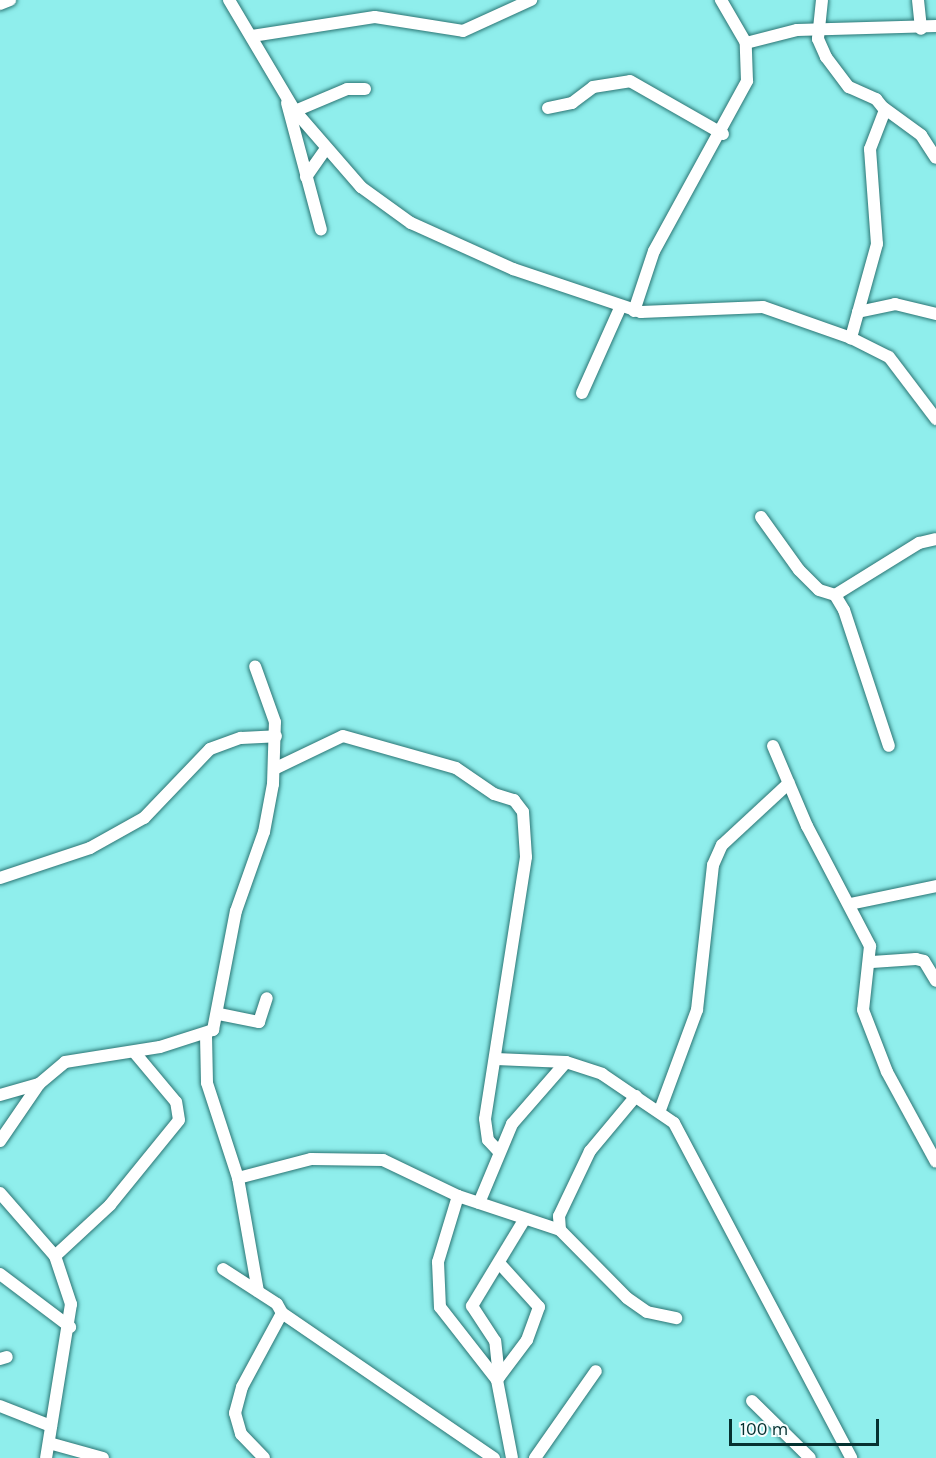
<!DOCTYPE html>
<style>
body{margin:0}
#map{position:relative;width:936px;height:1458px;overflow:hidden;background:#8feeec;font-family:Karla,sans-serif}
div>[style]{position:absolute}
.roads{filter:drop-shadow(0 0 2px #2b7574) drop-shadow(0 0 2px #2b7574)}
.minor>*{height:12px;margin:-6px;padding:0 6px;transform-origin:6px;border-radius:6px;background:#fff}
span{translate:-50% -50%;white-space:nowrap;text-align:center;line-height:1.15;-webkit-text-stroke:6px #f5fdfd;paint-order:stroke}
.scale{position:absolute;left:729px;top:1419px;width:150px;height:27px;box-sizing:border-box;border:3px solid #053130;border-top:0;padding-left:8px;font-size:18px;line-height:21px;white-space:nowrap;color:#053130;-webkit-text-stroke:4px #f5fdfd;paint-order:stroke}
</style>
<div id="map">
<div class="roads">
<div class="minor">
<div style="left:229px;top:0;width:129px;rotate:59.3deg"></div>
<div style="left:295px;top:111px;width:101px;rotate:49deg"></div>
<div style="left:361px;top:187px;width:62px;rotate:35.8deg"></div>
<div style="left:411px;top:223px;width:112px;rotate:24.3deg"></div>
<div style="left:513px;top:269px;width:135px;rotate:18.6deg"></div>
<div style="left:641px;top:312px;width:122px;rotate:-2.3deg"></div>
<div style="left:763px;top:307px;width:93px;rotate:19.4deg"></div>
<div style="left:851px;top:338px;width:42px;rotate:26.6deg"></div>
<div style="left:889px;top:357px;width:78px;rotate:52.8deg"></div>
<div style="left:822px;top:0;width:39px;rotate:96deg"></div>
<div style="left:818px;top:39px;width:20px;rotate:66deg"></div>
<div style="left:826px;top:57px;width:38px;rotate:53deg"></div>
<div style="left:849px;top:87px;width:30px;rotate:24deg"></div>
<div style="left:876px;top:99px;width:14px;rotate:51deg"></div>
<div style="left:885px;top:110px;width:42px;rotate:111deg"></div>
<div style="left:870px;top:149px;width:95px;rotate:85.8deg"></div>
<div style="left:877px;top:244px;width:98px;rotate:105.5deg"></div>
<div style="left:918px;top:0;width:29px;rotate:84deg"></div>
<div style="left:0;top:4px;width:11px;rotate:-22deg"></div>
<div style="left:252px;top:36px;width:124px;rotate:-8.8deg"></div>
<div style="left:375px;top:17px;width:89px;rotate:9deg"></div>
<div style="left:463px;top:31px;width:75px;rotate:-24.5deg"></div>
<div style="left:746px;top:43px;width:53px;rotate:-14.3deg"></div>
<div style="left:797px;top:30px;width:139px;rotate:-1.6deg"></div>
<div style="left:287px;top:103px;width:131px;rotate:75deg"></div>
<div style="left:548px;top:108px;width:25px;rotate:-12deg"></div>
<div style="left:572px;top:103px;width:26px;rotate:-37deg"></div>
<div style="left:593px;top:87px;width:37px;rotate:-9deg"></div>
<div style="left:630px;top:81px;width:107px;rotate:29.7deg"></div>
<div style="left:884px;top:108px;width:46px;rotate:36.1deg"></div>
<div style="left:921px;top:135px;width:27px;rotate:57deg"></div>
<div style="left:295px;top:111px;width:56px;rotate:-22.9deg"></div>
<div style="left:347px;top:89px;width:18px"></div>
<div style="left:306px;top:177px;width:35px;rotate:-55deg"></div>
<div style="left:634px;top:311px;width:63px;rotate:-71.6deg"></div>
<div style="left:654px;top:251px;width:194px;rotate:-61.3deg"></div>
<div style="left:747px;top:81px;width:38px;rotate:-92deg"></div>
<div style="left:746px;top:43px;width:50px;rotate:-120.2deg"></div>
<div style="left:858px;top:312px;width:38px;rotate:-12deg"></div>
<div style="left:895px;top:304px;width:42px;rotate:13.7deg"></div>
<div style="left:582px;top:393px;width:95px;rotate:-65.9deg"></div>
<div style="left:761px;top:517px;width:65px;rotate:54.4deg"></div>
<div style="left:799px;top:570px;width:28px;rotate:45deg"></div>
<div style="left:819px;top:590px;width:17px;rotate:17deg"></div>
<div style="left:835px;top:595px;width:17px;rotate:59deg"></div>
<div style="left:844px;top:610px;width:143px;rotate:71.7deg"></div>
<div style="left:835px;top:595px;width:99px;rotate:-31.8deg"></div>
<div style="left:919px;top:543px;width:17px;rotate:-13deg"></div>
<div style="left:773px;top:746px;width:87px;rotate:67deg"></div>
<div style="left:807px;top:826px;width:136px;rotate:62.3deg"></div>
<div style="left:870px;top:946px;width:64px;rotate:96.2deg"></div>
<div style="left:863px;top:1010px;width:66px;rotate:68.8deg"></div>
<div style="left:887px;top:1072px;width:102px;rotate:61.4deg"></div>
<div style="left:274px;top:769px;width:76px;rotate:-25.6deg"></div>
<div style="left:343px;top:736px;width:117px;rotate:15.8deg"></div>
<div style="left:456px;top:768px;width:46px;rotate:34.4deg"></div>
<div style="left:494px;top:794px;width:21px;rotate:17deg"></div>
<div style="left:514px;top:800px;width:15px;rotate:53deg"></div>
<div style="left:523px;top:812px;width:45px;rotate:86.2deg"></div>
<div style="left:526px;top:857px;width:265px;rotate:98.9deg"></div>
<div style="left:485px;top:1119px;width:21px;rotate:82deg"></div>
<div style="left:488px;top:1140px;width:16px;rotate:47deg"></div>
<div style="left:0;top:878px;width:95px;rotate:-18.4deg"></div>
<div style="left:90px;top:848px;width:62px;rotate:-29.1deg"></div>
<div style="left:144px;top:818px;width:95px;rotate:-46.3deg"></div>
<div style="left:210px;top:749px;width:33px;rotate:-20deg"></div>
<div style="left:241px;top:738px;width:35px;rotate:-3deg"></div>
<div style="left:850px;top:904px;width:88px;rotate:-11.8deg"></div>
<div style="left:872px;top:962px;width:44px;rotate:-3.9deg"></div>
<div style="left:916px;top:959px;width:8px;rotate:14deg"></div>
<div style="left:924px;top:961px;width:23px;rotate:59deg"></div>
<div style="left:219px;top:1014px;width:41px;rotate:11.3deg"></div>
<div style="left:259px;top:1022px;width:25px;rotate:-72deg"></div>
<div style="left:206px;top:1035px;width:48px;rotate:88.8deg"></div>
<div style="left:207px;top:1083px;width:100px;rotate:71.9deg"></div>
<div style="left:238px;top:1178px;width:115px;rotate:80deg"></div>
<div style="left:496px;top:1059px;width:70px;rotate:2.5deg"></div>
<div style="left:566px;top:1062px;width:38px;rotate:18deg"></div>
<div style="left:602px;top:1074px;width:87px;rotate:34.2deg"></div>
<div style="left:674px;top:1123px;width:379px;rotate:62.1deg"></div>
<div style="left:0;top:1095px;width:41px;rotate:-15.8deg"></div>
<div style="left:39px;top:1084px;width:34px;rotate:-40deg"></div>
<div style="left:65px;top:1062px;width:96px;rotate:-9deg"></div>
<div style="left:160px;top:1047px;width:56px;rotate:-17.8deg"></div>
<div style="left:213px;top:1030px;width:121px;rotate:-79.1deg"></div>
<div style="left:236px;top:911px;width:84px;rotate:-70.5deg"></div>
<div style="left:264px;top:832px;width:49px;rotate:-79.4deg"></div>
<div style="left:273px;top:784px;width:62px;rotate:-88.2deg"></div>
<div style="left:275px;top:722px;width:59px;rotate:-109.7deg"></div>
<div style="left:636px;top:1096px;width:72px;rotate:129.9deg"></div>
<div style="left:590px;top:1151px;width:72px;rotate:115.5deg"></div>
<div style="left:559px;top:1216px;width:14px;rotate:86deg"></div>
<div style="left:560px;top:1230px;width:95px;rotate:45.4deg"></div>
<div style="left:627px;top:1298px;width:24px;rotate:35deg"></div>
<div style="left:647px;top:1312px;width:30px;rotate:12deg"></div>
<div style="left:660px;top:1110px;width:107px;rotate:-69.7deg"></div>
<div style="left:697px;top:1010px;width:146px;rotate:-83.7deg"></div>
<div style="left:713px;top:865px;width:22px;rotate:-66deg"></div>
<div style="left:722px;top:845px;width:91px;rotate:-42.8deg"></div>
<div style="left:0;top:1141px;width:69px;rotate:-55.6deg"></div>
<div style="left:238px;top:1178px;width:75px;rotate:-14.6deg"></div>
<div style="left:311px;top:1159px;width:72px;rotate:0.8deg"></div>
<div style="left:383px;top:1160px;width:83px;rotate:25.6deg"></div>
<div style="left:458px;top:1196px;width:108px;rotate:18.4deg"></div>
<div style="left:0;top:1193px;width:84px;rotate:48.9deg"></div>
<div style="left:55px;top:1256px;width:51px;rotate:71.6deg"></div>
<div style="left:71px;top:1304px;width:156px;rotate:99.2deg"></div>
<div style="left:458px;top:1196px;width:69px;rotate:106.9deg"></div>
<div style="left:438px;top:1262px;width:45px;rotate:87.5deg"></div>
<div style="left:440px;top:1307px;width:93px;rotate:52deg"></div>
<div style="left:479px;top:1203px;width:86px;rotate:-67.3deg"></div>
<div style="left:512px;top:1124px;width:82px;rotate:-48.9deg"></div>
<div style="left:55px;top:1256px;width:75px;rotate:-42.8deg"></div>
<div style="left:110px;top:1205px;width:109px;rotate:-50.9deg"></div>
<div style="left:179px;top:1120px;width:18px;rotate:-99deg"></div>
<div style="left:176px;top:1102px;width:65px;rotate:-130deg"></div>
<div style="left:500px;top:1264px;width:58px;rotate:47.8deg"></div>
<div style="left:539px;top:1307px;width:35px;rotate:110deg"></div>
<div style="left:527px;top:1340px;width:50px;rotate:126.9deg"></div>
<div style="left:497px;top:1380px;width:79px;rotate:79.1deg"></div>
<div style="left:223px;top:1269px;width:64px;rotate:32.9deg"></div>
<div style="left:277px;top:1304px;width:10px;rotate:61deg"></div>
<div style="left:282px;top:1313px;width:84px;rotate:118.4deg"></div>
<div style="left:242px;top:1387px;width:27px;rotate:105deg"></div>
<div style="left:235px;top:1413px;width:22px;rotate:74deg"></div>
<div style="left:241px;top:1434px;width:33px;rotate:46deg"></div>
<div style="left:0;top:1274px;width:88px;rotate:37.1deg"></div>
<div style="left:282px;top:1313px;width:257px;rotate:34.4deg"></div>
<div style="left:0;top:1359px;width:7px;rotate:-16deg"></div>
<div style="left:499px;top:1377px;width:36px;rotate:-96deg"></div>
<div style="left:495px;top:1341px;width:42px;rotate:-123.3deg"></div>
<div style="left:472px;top:1306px;width:100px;rotate:-58.8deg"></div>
<div style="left:752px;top:1401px;width:81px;rotate:44.5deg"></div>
<div style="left:0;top:1406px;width:55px;rotate:21.4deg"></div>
<div style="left:49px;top:1443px;width:56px;rotate:15.5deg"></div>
<div style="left:535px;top:1458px;width:106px;rotate:-55deg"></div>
</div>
</div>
<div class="scale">100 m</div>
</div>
